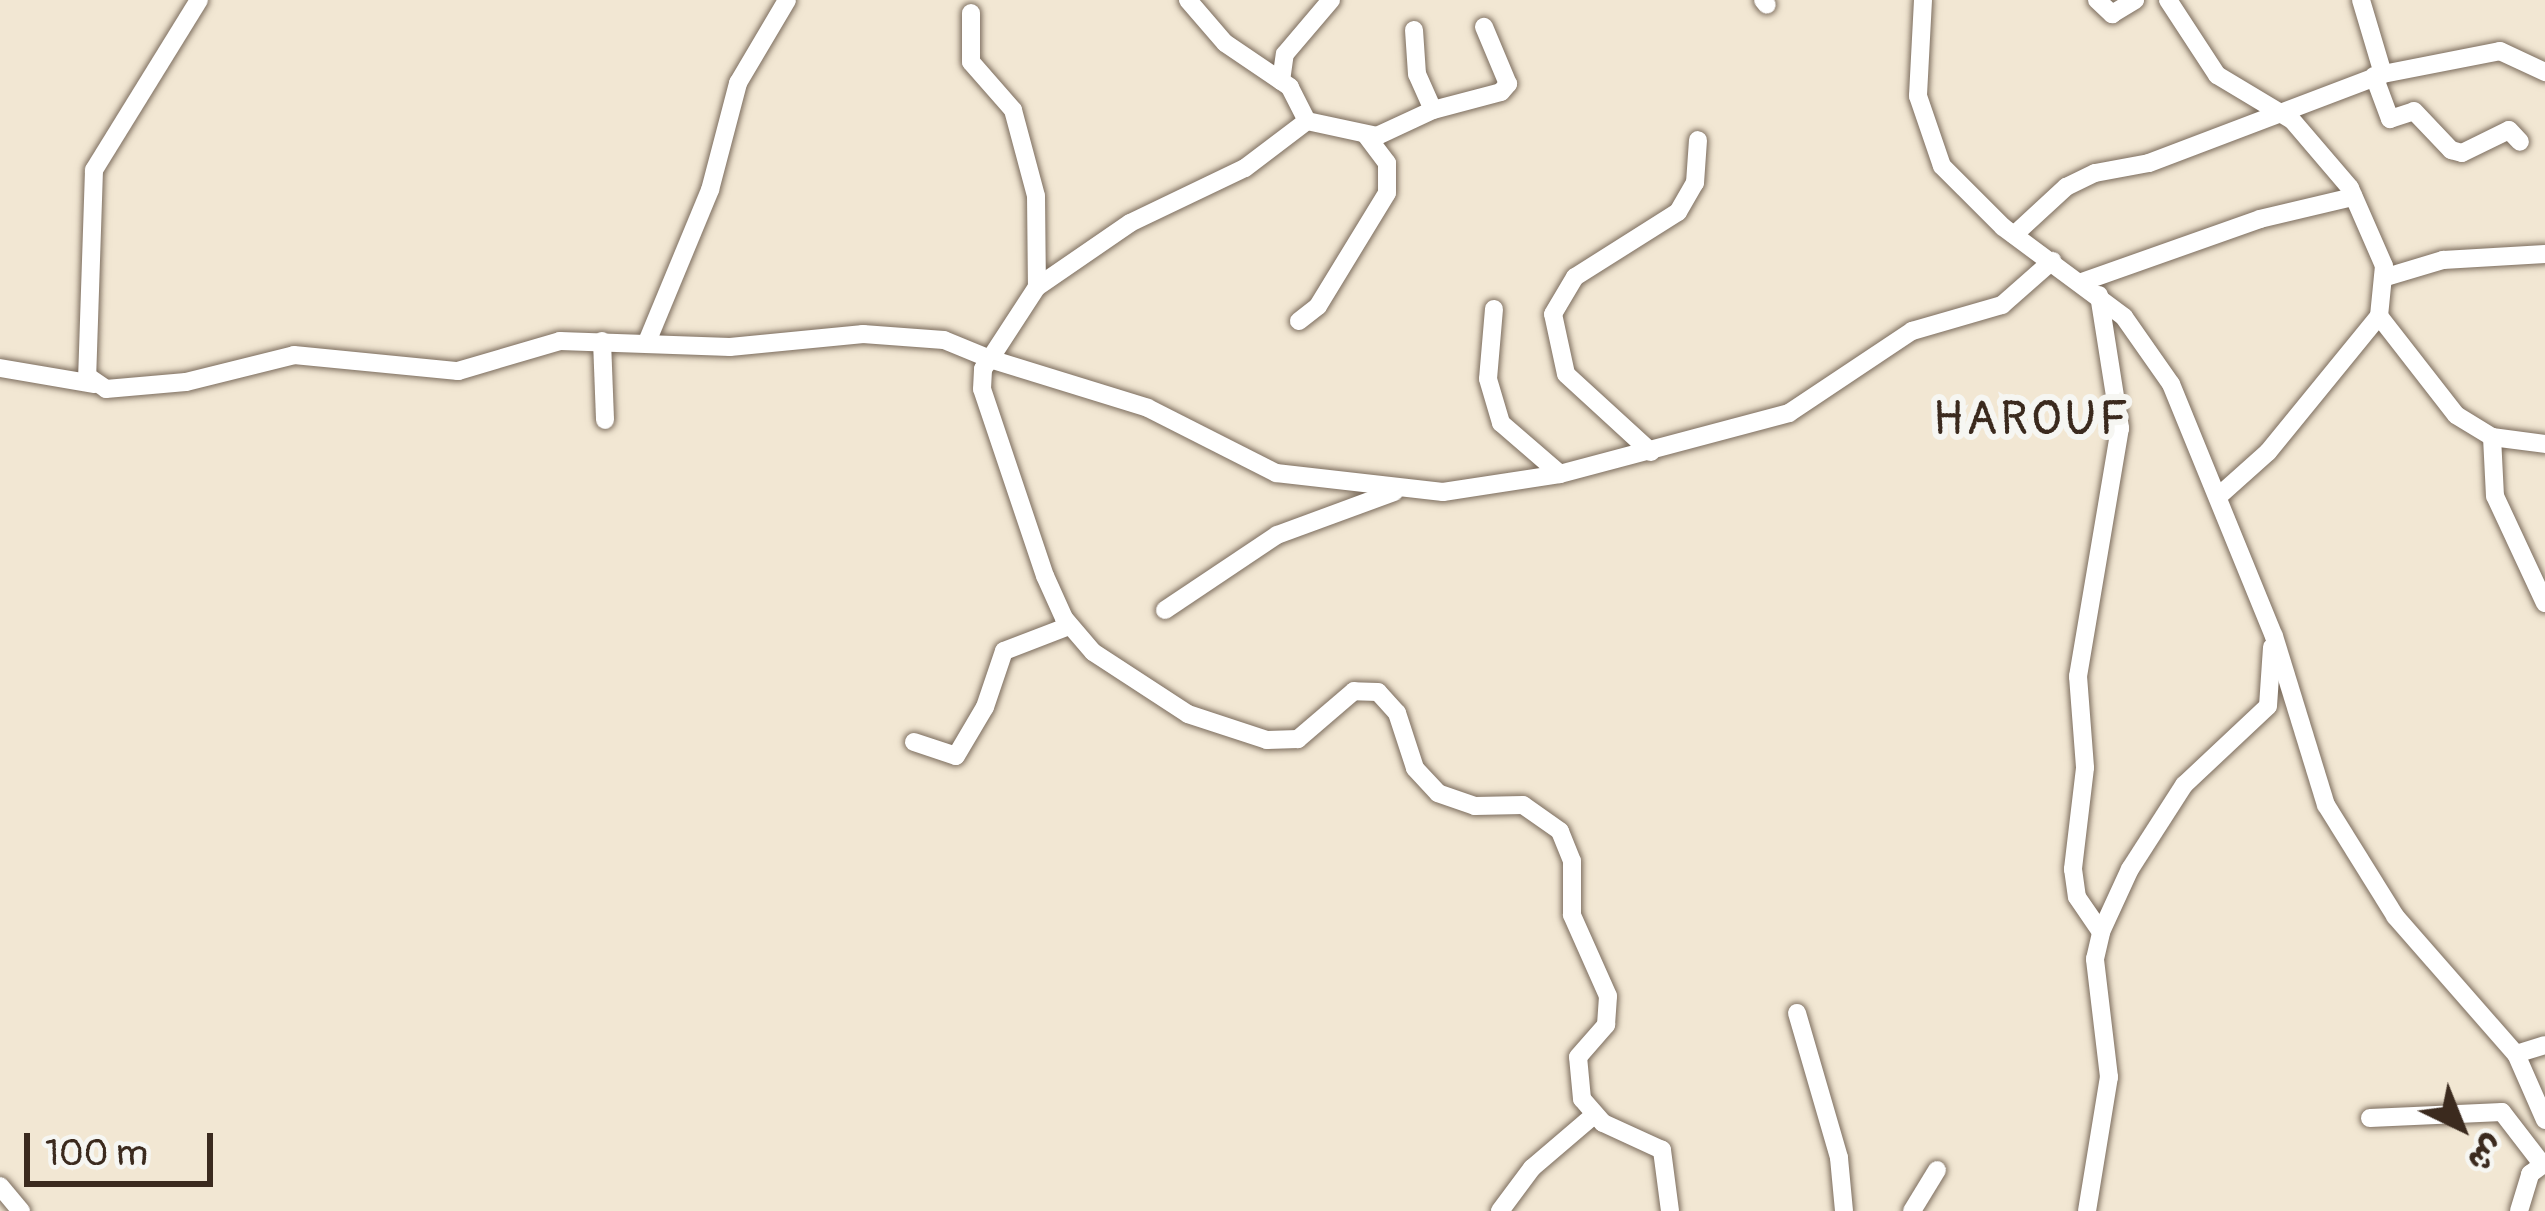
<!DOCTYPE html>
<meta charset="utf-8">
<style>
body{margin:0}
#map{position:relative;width:2545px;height:1211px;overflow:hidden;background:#f2e7d3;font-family:Pangolin,"Playpen Sans Arabic",sans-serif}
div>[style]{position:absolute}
.roads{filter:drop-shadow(0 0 3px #7b6c5d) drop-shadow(0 0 3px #7b6c5d)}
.minor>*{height:18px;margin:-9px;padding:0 9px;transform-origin:9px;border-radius:9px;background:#fff}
span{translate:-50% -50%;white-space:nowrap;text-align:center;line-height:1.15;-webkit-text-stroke:12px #f6f6f2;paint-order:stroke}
.quarter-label{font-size:48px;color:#3b2a1e;letter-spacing:3px}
.north{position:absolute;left:2401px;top:1067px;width:120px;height:120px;-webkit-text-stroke:9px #f6f6f2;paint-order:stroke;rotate:137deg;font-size:33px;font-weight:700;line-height:48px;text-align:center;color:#3b2a1e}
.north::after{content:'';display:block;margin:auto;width:42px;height:54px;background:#3b2a1e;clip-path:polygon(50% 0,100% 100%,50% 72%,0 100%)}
.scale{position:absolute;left:24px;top:1133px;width:189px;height:54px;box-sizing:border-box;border:6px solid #3b2a1e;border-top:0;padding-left:15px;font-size:36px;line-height:42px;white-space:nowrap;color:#3b2a1e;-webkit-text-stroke:9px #f6f6f2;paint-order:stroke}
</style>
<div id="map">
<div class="roads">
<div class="minor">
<div style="left:199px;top:0;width:200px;rotate:121.7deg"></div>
<div style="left:94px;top:170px;width:206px;rotate:91.9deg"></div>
<div style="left:87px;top:376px;width:23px;rotate:34deg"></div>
<div style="left:106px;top:389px;width:80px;rotate:-5deg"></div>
<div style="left:186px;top:382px;width:111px;rotate:-14deg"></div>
<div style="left:294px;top:355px;width:165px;rotate:5.6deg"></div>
<div style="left:458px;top:371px;width:106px;rotate:-16.4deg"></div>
<div style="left:560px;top:341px;width:170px;rotate:2deg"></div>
<div style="left:730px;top:347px;width:134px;rotate:-5.6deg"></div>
<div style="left:863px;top:334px;width:81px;rotate:4.2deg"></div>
<div style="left:944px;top:340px;width:50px;rotate:22.4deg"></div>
<div style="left:990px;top:359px;width:86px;rotate:-56.9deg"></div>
<div style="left:1037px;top:287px;width:113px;rotate:-34.5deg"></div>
<div style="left:1130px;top:223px;width:127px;rotate:-25.6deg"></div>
<div style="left:1245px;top:168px;width:78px;rotate:-37.2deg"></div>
<div style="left:1307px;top:121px;width:38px;rotate:-117deg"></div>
<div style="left:1290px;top:87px;width:78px;rotate:-145.9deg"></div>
<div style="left:1225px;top:43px;width:57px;rotate:-130.7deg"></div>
<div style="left:1763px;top:0;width:6px;rotate:51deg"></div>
<div style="left:1923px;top:0;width:96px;rotate:93deg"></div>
<div style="left:1918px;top:96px;width:74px;rotate:71.1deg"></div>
<div style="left:1942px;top:166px;width:86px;rotate:45deg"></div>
<div style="left:2003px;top:227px;width:151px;rotate:36.6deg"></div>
<div style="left:2124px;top:317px;width:82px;rotate:55deg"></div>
<div style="left:2171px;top:384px;width:272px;rotate:67.8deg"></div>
<div style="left:2274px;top:636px;width:177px;rotate:72.9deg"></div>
<div style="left:2326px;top:805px;width:131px;rotate:58.1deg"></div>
<div style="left:2395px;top:916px;width:184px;rotate:48.8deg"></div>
<div style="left:2516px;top:1054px;width:72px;rotate:66.3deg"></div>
<div style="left:2097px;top:0;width:21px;rotate:43deg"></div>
<div style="left:2112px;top:14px;width:27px;rotate:-31deg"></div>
<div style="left:2168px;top:0;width:90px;rotate:56.8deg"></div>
<div style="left:2217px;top:75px;width:87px;rotate:31deg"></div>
<div style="left:2292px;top:120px;width:89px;rotate:49.5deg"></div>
<div style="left:2350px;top:188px;width:85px;rotate:66.4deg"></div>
<div style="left:2384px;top:266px;width:50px;rotate:95.7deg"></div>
<div style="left:2361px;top:0;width:77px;rotate:73.4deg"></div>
<div style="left:2383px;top:74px;width:119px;rotate:-11.1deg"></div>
<div style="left:2500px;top:51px;width:50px;rotate:25deg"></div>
<div style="left:971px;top:13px;width:49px;rotate:90deg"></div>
<div style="left:971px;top:62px;width:64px;rotate:48.8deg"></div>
<div style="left:1013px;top:110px;width:89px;rotate:75deg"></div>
<div style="left:1036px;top:196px;width:91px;rotate:89.4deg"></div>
<div style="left:1414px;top:30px;width:44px;rotate:86.1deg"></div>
<div style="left:1417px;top:74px;width:39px;rotate:66deg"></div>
<div style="left:2374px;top:76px;width:46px;rotate:69.6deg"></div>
<div style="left:2390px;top:119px;width:25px;rotate:-18deg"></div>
<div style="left:2414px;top:111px;width:54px;rotate:46.5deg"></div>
<div style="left:2451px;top:150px;width:11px;rotate:15deg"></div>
<div style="left:2462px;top:153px;width:52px;rotate:-26.1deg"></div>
<div style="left:2509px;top:130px;width:16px;rotate:47deg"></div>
<div style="left:1281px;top:81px;width:27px;rotate:-82deg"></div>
<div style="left:1285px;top:54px;width:71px;rotate:-49.6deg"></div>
<div style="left:1307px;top:121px;width:72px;rotate:12.1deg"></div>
<div style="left:1377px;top:136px;width:62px;rotate:-24.9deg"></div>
<div style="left:1433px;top:110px;width:70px;rotate:-14.8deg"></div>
<div style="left:1501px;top:92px;width:11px;rotate:-49deg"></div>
<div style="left:1508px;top:84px;width:62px;rotate:-112.8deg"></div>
<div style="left:2014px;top:235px;width:71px;rotate:-42.7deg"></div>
<div style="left:2066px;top:187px;width:32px;rotate:-26deg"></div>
<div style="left:2095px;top:173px;width:55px;rotate:-10.5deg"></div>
<div style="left:2149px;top:163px;width:250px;rotate:-20.8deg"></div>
<div style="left:2383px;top:278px;width:63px;rotate:-16.7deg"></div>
<div style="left:2443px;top:260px;width:102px;rotate:-3.4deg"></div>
<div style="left:2082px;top:282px;width:189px;rotate:-19.5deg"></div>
<div style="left:2260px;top:219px;width:96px;rotate:-13.3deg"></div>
<div style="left:2099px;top:295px;width:135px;rotate:81deg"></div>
<div style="left:2120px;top:428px;width:252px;rotate:99.6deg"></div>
<div style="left:2078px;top:676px;width:92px;rotate:85.6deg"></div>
<div style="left:2085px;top:768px;width:102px;rotate:96.8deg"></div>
<div style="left:2073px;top:869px;width:28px;rotate:82deg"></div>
<div style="left:2077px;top:897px;width:42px;rotate:55.6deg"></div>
<div style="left:1494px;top:309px;width:70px;rotate:94.9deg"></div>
<div style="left:1488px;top:379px;width:46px;rotate:73.5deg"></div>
<div style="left:1501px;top:423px;width:78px;rotate:40.8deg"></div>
<div style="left:1299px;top:321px;width:24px;rotate:-38deg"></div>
<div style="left:1318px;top:306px;width:132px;rotate:-58.6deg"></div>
<div style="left:1387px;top:193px;width:30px;rotate:-90deg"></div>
<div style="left:1387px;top:163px;width:35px;rotate:-127deg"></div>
<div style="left:602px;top:341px;width:79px;rotate:87.8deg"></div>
<div style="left:647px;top:342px;width:165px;rotate:-67.5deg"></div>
<div style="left:710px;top:190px;width:111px;rotate:-75.3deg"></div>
<div style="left:738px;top:83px;width:96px;rotate:-59.4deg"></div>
<div style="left:0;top:368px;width:96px;rotate:9.6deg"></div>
<div style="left:2492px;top:437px;width:59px;rotate:87.1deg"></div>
<div style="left:2495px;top:496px;width:118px;rotate:65deg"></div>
<div style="left:1651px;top:452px;width:115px;rotate:-137.5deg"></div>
<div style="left:1566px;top:374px;width:61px;rotate:-102.2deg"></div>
<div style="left:1553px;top:314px;width:43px;rotate:-59.3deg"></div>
<div style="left:1575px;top:277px;width:122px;rotate:-32.3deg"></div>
<div style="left:1678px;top:212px;width:34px;rotate:-60deg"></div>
<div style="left:1695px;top:183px;width:43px;rotate:-86deg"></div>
<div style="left:2221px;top:494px;width:63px;rotate:-41.8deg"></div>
<div style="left:2268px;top:452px;width:176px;rotate:-50.8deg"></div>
<div style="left:2379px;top:316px;width:125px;rotate:52.1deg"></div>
<div style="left:2456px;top:415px;width:42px;rotate:31.4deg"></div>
<div style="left:2492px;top:437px;width:53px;rotate:7.5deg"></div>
<div style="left:1165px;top:610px;width:135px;rotate:-33.8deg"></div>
<div style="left:1277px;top:535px;width:125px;rotate:-20.2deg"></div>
<div style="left:914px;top:742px;width:44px;rotate:18.4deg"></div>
<div style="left:956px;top:756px;width:57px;rotate:-59.4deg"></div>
<div style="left:985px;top:707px;width:59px;rotate:-71.3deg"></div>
<div style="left:1004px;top:651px;width:70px;rotate:-21deg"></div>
<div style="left:1797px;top:1013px;width:151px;rotate:73.8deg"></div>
<div style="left:1839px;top:1158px;width:53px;rotate:84.6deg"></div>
<div style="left:2516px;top:1054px;width:30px;rotate:-17deg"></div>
<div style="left:2370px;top:1118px;width:132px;rotate:-2.6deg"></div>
<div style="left:2502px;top:1112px;width:66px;rotate:52.4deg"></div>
<div style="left:0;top:1186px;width:33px;rotate:50deg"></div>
<div style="left:1500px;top:1211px;width:54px;rotate:-53.3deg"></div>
<div style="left:1532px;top:1168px;width:82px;rotate:-40.5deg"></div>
<div style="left:1670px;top:1211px;width:62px;rotate:-97.5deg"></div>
<div style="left:1662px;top:1150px;width:65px;rotate:-155.4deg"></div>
<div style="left:1603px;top:1123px;width:32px;rotate:-131deg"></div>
<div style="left:1582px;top:1099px;width:42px;rotate:-95.4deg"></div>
<div style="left:1578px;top:1057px;width:43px;rotate:-48.8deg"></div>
<div style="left:1606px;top:1025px;width:29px;rotate:-86deg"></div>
<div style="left:1608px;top:996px;width:89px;rotate:-114deg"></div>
<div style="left:1572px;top:915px;width:54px;rotate:-90deg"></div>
<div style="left:1572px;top:861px;width:32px;rotate:-112deg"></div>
<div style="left:1560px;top:831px;width:45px;rotate:-144.9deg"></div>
<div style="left:1523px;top:805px;width:48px;rotate:178.8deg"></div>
<div style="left:1475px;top:806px;width:39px;rotate:-161deg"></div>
<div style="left:1438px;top:793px;width:34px;rotate:-133deg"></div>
<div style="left:1415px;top:768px;width:58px;rotate:-108.1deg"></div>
<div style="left:1397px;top:713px;width:28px;rotate:-132deg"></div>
<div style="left:1378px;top:692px;width:24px;rotate:-178deg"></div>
<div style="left:1354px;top:691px;width:74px;rotate:139.4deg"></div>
<div style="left:1298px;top:739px;width:31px;rotate:178deg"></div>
<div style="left:1267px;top:740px;width:83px;rotate:-161.8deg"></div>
<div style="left:1188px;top:714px;width:113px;rotate:-146.9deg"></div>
<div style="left:1093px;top:652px;width:45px;rotate:-130.5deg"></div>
<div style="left:1064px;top:618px;width:46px;rotate:-114.3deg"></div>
<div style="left:1045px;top:576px;width:197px;rotate:-108.6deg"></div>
<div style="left:982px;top:389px;width:20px;rotate:-87deg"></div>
<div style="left:983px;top:369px;width:12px;rotate:-55deg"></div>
<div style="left:990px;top:359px;width:165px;rotate:17.2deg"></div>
<div style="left:1148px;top:408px;width:144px;rotate:26.9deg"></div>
<div style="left:1276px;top:473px;width:168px;rotate:6.5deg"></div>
<div style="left:1443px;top:492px;width:118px;rotate:-8.7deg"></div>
<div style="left:1560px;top:474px;width:237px;rotate:-14.9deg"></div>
<div style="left:1789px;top:413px;width:148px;rotate:-33.7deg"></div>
<div style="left:1912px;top:331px;width:94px;rotate:-16.1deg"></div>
<div style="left:2002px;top:305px;width:67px;rotate:-41.3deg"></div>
<div style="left:1912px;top:1211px;width:48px;rotate:-58.6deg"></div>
<div style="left:2087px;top:1211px;width:136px;rotate:-80.7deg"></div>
<div style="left:2109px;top:1077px;width:119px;rotate:-96.8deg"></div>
<div style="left:2095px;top:959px;width:28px;rotate:-77deg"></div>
<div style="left:2101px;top:932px;width:69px;rotate:-65.3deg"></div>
<div style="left:2130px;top:869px;width:100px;rotate:-57.3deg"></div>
<div style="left:2184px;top:785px;width:115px;rotate:-43.2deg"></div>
<div style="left:2268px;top:706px;width:59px;rotate:-86.1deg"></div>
<div style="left:2519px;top:1211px;width:39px;rotate:-73deg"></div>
<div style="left:2530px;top:1174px;width:19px;rotate:-36deg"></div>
</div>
</div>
<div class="quarter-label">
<span style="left:2032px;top:420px">HAROUF</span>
</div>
<div class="north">ش</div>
<div class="scale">100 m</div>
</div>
